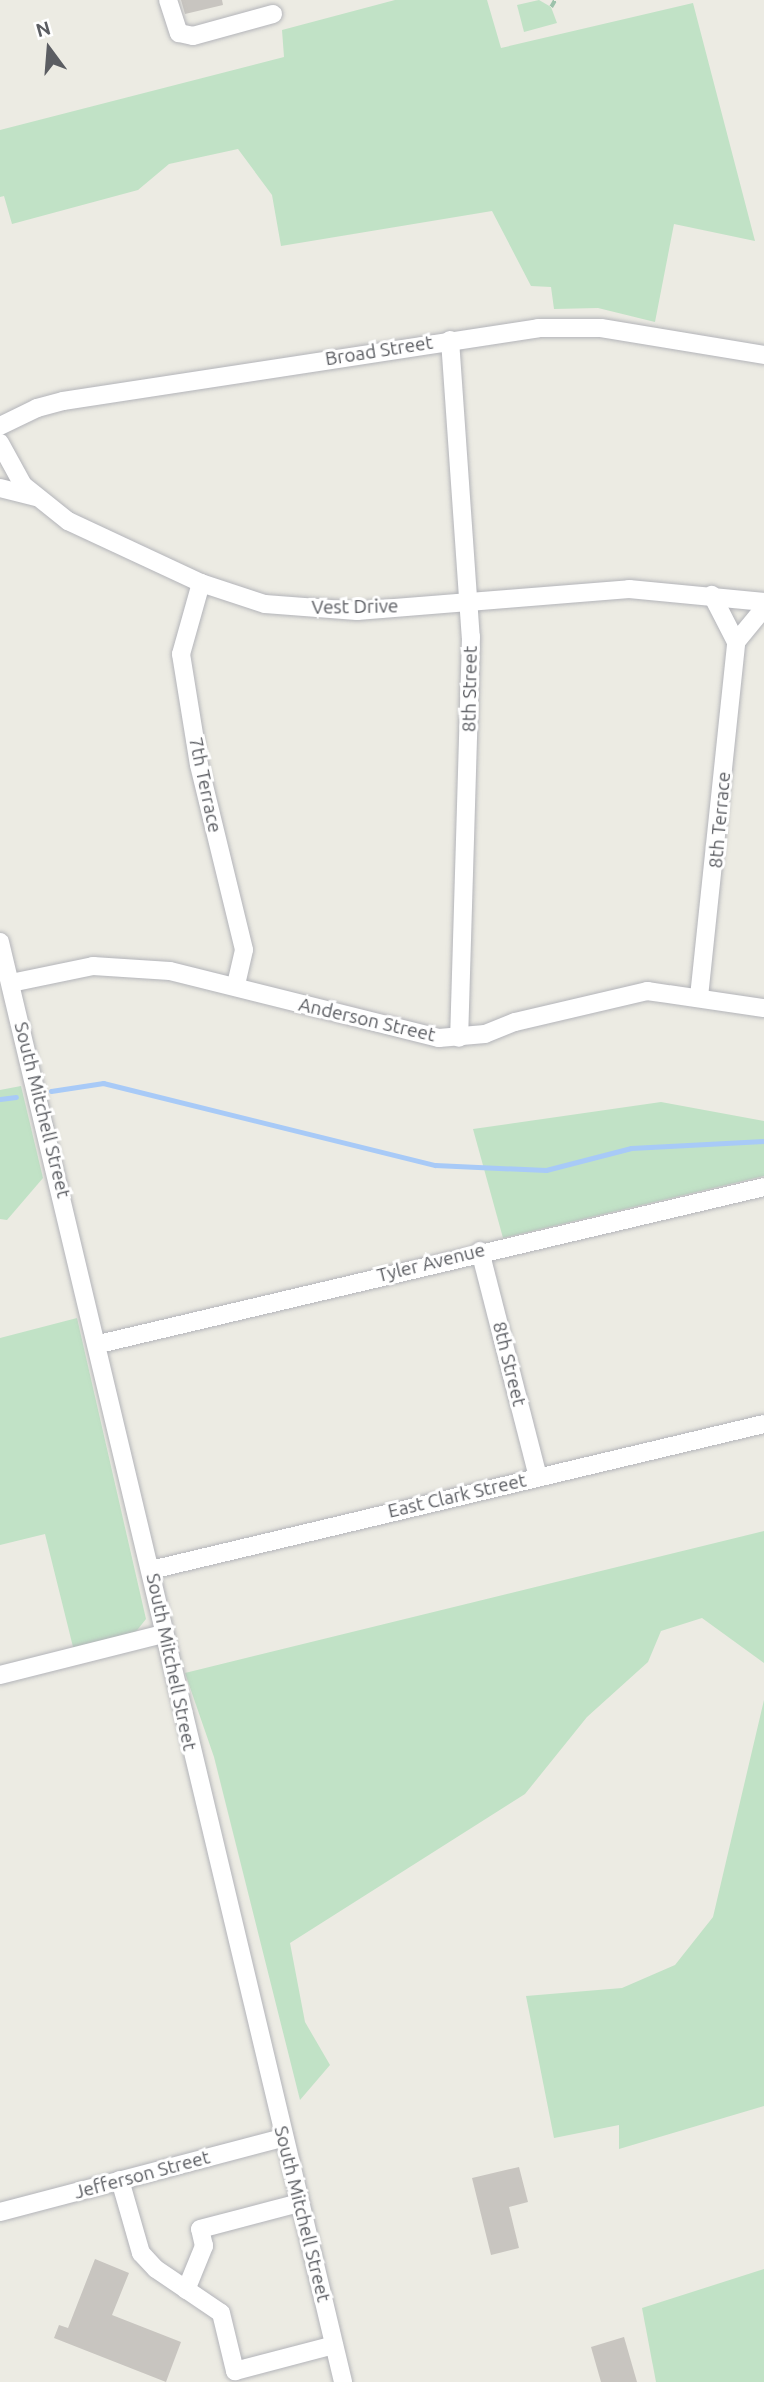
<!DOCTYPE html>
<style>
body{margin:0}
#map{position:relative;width:764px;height:2382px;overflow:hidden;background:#ecebe3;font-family:Ubuntu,sans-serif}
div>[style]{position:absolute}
.green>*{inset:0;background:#c1e2c6}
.stream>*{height:5px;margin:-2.5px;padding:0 2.5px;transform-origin:2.5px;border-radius:2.5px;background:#a8caf7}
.building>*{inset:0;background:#c8c5c0}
.path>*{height:3.5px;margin-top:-1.75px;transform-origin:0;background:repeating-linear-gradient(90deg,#9cc2ab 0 7px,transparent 0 10.5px)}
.roads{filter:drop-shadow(0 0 2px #b3b4b9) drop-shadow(0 0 2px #b3b4b9)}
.minor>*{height:18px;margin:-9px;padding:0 9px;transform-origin:9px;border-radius:9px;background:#fff}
span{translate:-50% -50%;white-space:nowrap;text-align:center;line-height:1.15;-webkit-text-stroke:6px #fff;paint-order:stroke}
.street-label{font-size:19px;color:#5b5d62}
.north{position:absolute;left:14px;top:14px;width:70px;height:70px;-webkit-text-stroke:5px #fff;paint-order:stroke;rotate:344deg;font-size:19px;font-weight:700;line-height:28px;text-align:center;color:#5b5d62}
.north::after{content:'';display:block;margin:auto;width:24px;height:32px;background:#5b5d62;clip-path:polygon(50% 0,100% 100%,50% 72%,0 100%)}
</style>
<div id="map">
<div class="green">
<div style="clip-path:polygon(395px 0,487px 0,501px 48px,693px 3px,755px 241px,674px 224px,655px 322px,598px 308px,554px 309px,551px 287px,531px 286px,492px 211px,281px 246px,272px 195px,238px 149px,169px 164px,138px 190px,12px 224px,4px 196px,0 197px,0 130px,284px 57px,282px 30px)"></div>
<div style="clip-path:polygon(539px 0,551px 7px,557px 23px,524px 32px,517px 5px)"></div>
<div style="clip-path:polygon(21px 1086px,43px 1178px,7px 1220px,0 1219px,0 1090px)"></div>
<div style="clip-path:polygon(661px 1102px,764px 1121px,764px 1176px,503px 1238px,473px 1129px)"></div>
<div style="clip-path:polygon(77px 1318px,146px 1619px,134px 1634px,74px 1651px,45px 1534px,0 1545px,0 1338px)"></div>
<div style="clip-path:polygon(764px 1531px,764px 1663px,702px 1618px,661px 1631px,648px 1662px,587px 1717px,525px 1794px,290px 1943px,305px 2022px,330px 2065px,300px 2100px,214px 1757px,185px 1673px)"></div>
<div style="clip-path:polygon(764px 1700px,764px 2106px,619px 2149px,619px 2125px,554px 2138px,526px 1996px,622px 1988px,675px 1965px,713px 1917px)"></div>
<div style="clip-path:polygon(764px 2269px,764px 2382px,656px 2382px,642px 2308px)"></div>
</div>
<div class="stream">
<div style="left:51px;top:1091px;width:53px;rotate:-8.7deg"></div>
<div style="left:103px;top:1083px;width:342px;rotate:13.9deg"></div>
<div style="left:435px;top:1165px;width:111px;rotate:2.6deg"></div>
<div style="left:546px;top:1170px;width:88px;rotate:-14.5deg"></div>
<div style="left:631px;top:1148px;width:133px;rotate:-3deg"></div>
<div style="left:0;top:1099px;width:16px;rotate:-7deg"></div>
</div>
<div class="building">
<div style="clip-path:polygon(181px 0,222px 0,223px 5px,185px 14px)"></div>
<div style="clip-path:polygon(519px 2167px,528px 2202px,509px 2207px,519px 2248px,491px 2255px,472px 2178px)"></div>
<div style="clip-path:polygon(95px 2259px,129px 2273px,112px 2315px,181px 2342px,166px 2382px,54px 2338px,59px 2325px,68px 2328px)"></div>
<div style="clip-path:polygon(624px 2337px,637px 2382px,601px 2382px,591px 2347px)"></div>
</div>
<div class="path">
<div style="left:551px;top:7px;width:8px;rotate:-60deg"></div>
</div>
<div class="roads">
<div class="minor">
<div style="left:168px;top:0;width:35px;rotate:72deg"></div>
<div style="left:179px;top:33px;width:14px;rotate:12deg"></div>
<div style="left:193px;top:36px;width:83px;rotate:-15.4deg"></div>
<div style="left:450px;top:340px;width:298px;rotate:86deg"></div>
<div style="left:471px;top:637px;width:401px;rotate:91.7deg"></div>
<div style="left:0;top:426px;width:41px;rotate:-25.9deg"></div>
<div style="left:37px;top:408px;width:27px;rotate:-15deg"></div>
<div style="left:63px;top:401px;width:481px;rotate:-8.7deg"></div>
<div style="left:538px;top:328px;width:63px"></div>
<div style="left:601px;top:328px;width:165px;rotate:9.4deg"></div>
<div style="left:0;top:443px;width:48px;rotate:61.3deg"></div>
<div style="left:23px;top:485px;width:58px;rotate:38.7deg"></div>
<div style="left:68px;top:521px;width:147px;rotate:25deg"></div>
<div style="left:201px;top:583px;width:67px;rotate:18.2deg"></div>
<div style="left:265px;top:604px;width:92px;rotate:4.4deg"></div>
<div style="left:357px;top:611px;width:273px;rotate:-4.6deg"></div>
<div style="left:629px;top:589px;width:136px;rotate:5.5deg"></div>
<div style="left:0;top:488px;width:37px;rotate:14deg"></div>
<div style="left:201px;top:583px;width:74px;rotate:105.7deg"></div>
<div style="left:181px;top:654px;width:112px;rotate:80.8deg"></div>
<div style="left:199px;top:765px;width:190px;rotate:76.3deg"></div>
<div style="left:244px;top:950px;width:37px;rotate:103deg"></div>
<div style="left:736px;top:642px;width:44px;rotate:-50.5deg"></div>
<div style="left:0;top:942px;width:1480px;rotate:76.6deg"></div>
<div style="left:11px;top:983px;width:84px;rotate:-11.7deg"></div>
<div style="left:93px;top:966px;width:77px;rotate:3.7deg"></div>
<div style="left:170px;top:971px;width:277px;rotate:14deg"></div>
<div style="left:439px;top:1038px;width:46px;rotate:-5deg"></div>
<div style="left:485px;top:1034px;width:32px;rotate:-22deg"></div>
<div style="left:515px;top:1022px;width:136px;rotate:-13.2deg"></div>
<div style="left:647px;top:991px;width:118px;rotate:8.3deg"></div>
<div style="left:699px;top:997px;width:357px;rotate:-84deg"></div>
<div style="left:736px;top:642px;width:53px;rotate:-117.1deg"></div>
<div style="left:480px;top:1251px;width:233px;rotate:75.6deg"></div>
<div style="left:99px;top:1344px;width:683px;rotate:-13.28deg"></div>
<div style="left:151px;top:1570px;width:630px;rotate:-13.4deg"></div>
<div style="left:0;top:1675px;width:168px;rotate:-14.1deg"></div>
<div style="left:120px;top:2180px;width:76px;rotate:74deg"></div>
<div style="left:141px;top:2253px;width:22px;rotate:47deg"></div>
<div style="left:156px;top:2269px;width:78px;rotate:34.1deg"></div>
<div style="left:221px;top:2313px;width:60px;rotate:76.4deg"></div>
<div style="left:235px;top:2371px;width:102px;rotate:-14.7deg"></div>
<div style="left:0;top:2212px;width:293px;rotate:-14.7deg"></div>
<div style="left:186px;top:2290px;width:48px;rotate:-67.8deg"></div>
<div style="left:204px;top:2246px;width:17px;rotate:-103deg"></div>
<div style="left:200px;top:2229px;width:102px;rotate:-14.7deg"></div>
</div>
</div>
<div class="street-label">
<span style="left:379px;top:351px;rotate:-9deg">Broad Street</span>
<span style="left:355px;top:607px;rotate:-1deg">Vest Drive</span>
<span style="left:470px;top:689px;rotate:-89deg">8th Street</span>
<span style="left:205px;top:785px;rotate:78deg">7th Terrace</span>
<span style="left:720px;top:820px;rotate:-85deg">8th Terrace</span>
<span style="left:367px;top:1020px;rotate:13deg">Anderson Street</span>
<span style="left:42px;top:1110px;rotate:76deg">South Mitchell Street</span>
<span style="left:431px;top:1263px;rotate:-14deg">Tyler Avenue</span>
<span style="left:509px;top:1364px;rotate:76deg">8th Street</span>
<span style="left:457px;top:1496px;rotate:-13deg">East Clark Street</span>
<span style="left:171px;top:1662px;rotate:78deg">South Mitchell Street</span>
<span style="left:142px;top:2175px;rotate:-15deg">Jefferson Street</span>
<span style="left:302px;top:2214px;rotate:76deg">South Mitchell Street</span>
</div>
<div class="north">N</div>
</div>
